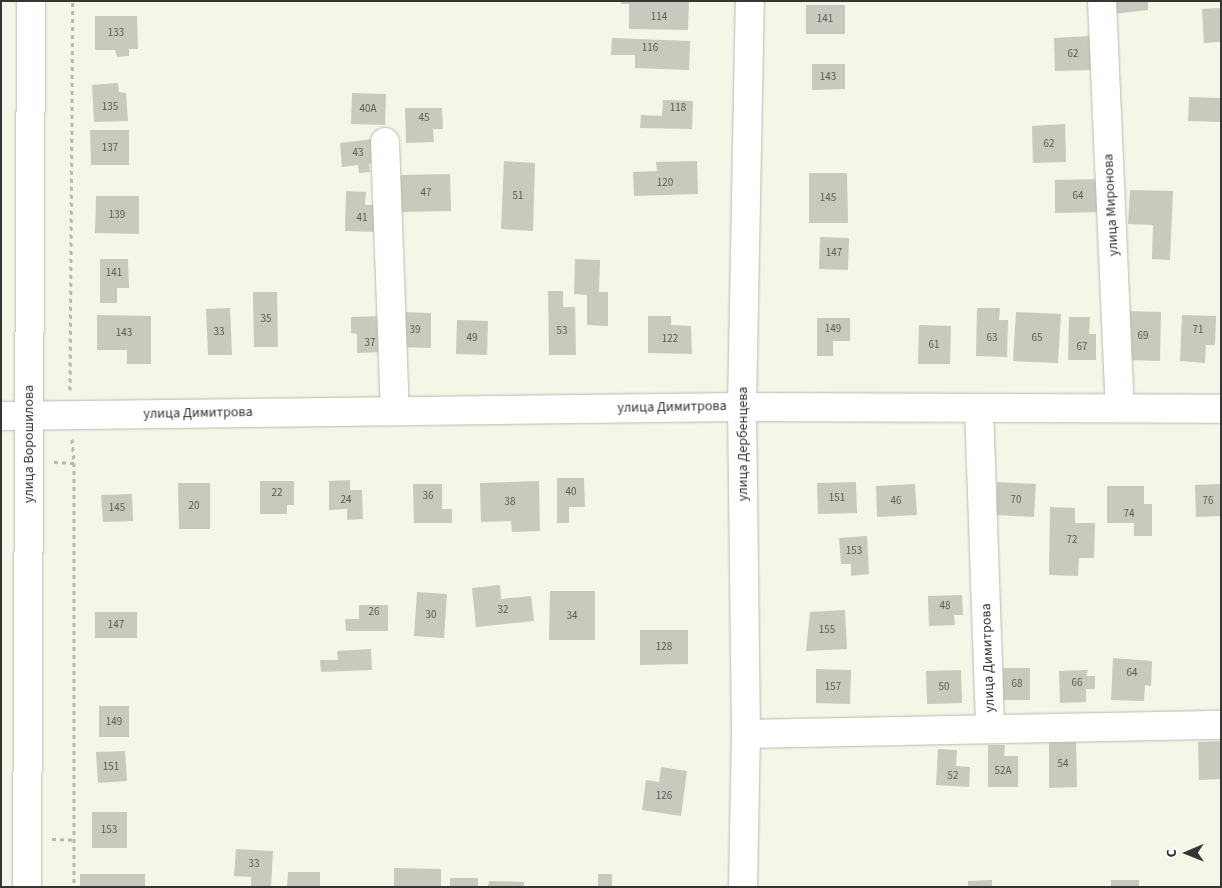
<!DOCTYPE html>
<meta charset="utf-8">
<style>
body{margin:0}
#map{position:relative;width:1222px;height:888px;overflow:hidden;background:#f5f5e8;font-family:"Source Sans 3",sans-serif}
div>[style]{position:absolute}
.building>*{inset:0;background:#c9cabd}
.path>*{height:3px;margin-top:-1.5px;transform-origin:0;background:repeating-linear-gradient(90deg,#b8b8ae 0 4px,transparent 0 8px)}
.roads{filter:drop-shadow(0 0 1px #babaae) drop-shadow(0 0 1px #babaae)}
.minor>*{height:28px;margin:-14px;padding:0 14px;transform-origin:14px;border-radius:14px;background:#fff}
span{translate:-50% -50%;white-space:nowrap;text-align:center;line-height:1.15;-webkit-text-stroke:4px #fff;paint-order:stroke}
.number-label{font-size:11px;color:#5a5b54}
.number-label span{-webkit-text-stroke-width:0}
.street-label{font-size:14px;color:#353631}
.frame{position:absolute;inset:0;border:2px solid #353631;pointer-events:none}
.north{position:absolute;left:1162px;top:828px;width:50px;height:50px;-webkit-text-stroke:4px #fff;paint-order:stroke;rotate:269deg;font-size:14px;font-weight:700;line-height:20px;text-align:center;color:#353631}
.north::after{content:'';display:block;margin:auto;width:18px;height:22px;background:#353631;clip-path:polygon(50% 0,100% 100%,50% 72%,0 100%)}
</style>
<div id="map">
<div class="building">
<div style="clip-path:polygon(621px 1px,689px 1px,688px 30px,629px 29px,629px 4px,621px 4px)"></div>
<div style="clip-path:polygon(1112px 1px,1148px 1px,1148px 10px,1114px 14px)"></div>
<div style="clip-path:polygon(806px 5px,845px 5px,845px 34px,806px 34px)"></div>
<div style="clip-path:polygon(1221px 8px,1221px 42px,1204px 43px,1202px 9px)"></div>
<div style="clip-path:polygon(95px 16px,137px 16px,138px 49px,129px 49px,129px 56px,117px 57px,115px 50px,95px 50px)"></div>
<div style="clip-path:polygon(1090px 36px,1092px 70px,1055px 71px,1054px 38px)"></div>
<div style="clip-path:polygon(612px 38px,690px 41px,689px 70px,635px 68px,635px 55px,611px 55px)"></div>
<div style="clip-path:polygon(812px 64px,845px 64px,845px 89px,812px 90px)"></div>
<div style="clip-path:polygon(118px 83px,119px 92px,126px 93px,128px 121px,94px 122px,92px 85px)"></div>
<div style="clip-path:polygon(352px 93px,386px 94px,385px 125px,351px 124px)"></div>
<div style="clip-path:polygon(1189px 97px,1221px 98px,1221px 122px,1188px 121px)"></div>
<div style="clip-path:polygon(663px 100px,693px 101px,692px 129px,640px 128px,641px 115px,662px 116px)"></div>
<div style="clip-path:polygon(405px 108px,442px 108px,443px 129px,433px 129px,434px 142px,406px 143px)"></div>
<div style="clip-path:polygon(1065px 124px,1066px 162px,1033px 163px,1032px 126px)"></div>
<div style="clip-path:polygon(90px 130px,129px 130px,129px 165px,91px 165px)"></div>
<div style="clip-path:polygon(373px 139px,376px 163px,369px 164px,370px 172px,359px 173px,358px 165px,342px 167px,340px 143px)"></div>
<div style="clip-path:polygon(504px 161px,535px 163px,533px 231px,501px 229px)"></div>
<div style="clip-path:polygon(697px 161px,698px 194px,634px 196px,633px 172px,657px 171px,656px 162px)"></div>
<div style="clip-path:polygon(809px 173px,847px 173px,848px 223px,809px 223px)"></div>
<div style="clip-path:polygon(450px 174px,451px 211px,401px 212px,400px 175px)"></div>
<div style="clip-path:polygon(1101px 179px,1102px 212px,1055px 213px,1055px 180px)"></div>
<div style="clip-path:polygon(1130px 190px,1173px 191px,1170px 260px,1152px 259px,1153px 225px,1128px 224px)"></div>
<div style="clip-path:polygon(346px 191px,366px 192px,365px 205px,379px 205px,378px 232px,345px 231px)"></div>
<div style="clip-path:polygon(96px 196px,139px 196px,139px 234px,95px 233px)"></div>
<div style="clip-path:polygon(820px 237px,849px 238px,848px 270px,819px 269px)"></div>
<div style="clip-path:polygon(100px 259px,128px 259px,129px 288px,117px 288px,117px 303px,100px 303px)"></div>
<div style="clip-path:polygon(575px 259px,600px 260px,599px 292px,608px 292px,608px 326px,587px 325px,587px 295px,574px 294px)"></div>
<div style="clip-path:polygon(548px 291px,563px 291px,563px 307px,575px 307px,576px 355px,549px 355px)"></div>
<div style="clip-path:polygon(253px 292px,277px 292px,278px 347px,254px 347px)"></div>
<div style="clip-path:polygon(230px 308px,232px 355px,208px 355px,206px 309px)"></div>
<div style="clip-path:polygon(977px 308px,1000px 308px,999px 320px,1008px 320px,1007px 357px,976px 356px)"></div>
<div style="clip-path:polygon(1127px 311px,1161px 312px,1160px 361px,1125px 360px)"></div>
<div style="clip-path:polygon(400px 312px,431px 313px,431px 348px,399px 347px)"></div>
<div style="clip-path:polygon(1016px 312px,1061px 314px,1058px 363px,1013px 361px)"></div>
<div style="clip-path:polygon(97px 315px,151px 316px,151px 364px,127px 364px,127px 350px,97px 350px)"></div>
<div style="clip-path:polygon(1182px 315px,1216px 316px,1215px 345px,1206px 345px,1205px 363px,1180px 361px)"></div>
<div style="clip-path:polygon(383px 316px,384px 352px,357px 353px,357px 334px,351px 333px,351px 317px)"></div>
<div style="clip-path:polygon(648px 316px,671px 316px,671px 325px,691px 326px,692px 354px,648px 353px)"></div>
<div style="clip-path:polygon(1069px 317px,1090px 317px,1089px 334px,1096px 334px,1096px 360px,1068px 360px)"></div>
<div style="clip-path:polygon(817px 318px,850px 318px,850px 341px,833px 341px,833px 356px,817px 356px)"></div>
<div style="clip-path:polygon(457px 320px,488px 321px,487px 355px,456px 354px)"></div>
<div style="clip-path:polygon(919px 325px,951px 326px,950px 364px,918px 364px)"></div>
<div style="clip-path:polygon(557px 478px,584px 478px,585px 507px,569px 507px,569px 523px,557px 523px)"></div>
<div style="clip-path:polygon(350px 480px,350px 490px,362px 490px,363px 519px,347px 520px,347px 509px,329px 510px,329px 481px)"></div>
<div style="clip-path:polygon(260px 481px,294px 481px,294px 505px,287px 505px,287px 514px,260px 514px)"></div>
<div style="clip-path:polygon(539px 481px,540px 531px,512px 532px,511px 521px,481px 522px,480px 483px)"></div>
<div style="clip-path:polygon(856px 482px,857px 513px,818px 514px,817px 483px)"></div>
<div style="clip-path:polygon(997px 482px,1036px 484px,1034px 517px,996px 515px)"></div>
<div style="clip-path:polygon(178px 483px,210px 483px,210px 529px,179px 529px)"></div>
<div style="clip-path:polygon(413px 484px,442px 484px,442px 509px,452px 509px,452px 523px,414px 523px)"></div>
<div style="clip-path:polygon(915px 484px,917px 515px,877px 517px,876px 486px)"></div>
<div style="clip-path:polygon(1221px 484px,1221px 516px,1196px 517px,1195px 485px)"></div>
<div style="clip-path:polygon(1107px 486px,1144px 486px,1144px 504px,1152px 504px,1152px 536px,1134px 536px,1134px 523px,1107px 523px)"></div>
<div style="clip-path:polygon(132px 494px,133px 521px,103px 522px,101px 495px)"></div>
<div style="clip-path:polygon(1050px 507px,1075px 508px,1075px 523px,1095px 523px,1094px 558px,1079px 558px,1078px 576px,1049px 575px)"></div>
<div style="clip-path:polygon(867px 536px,869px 574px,851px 576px,851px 564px,841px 564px,839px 538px)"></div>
<div style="clip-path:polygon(500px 585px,501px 599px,531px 596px,534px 621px,476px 627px,472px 588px)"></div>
<div style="clip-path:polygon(550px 591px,595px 591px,595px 640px,549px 640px)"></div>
<div style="clip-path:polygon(417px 592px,447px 594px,444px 638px,414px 636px)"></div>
<div style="clip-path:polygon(962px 595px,963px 615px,954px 615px,955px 625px,929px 626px,928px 596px)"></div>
<div style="clip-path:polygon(359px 605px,388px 605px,388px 631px,346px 631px,345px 619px,359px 619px)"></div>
<div style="clip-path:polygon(845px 610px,847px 649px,806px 651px,810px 612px)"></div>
<div style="clip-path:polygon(95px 612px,137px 612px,137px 638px,95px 638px)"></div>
<div style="clip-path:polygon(640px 630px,688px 630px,688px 664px,640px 665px)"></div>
<div style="clip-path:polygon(371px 649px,372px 670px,321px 672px,320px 660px,338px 660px,337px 651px)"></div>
<div style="clip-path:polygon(1113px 658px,1152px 661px,1151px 686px,1145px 685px,1144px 701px,1111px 700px)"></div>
<div style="clip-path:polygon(1003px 668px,1030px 668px,1030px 700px,1003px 700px)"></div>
<div style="clip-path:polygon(816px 669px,851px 670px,850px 704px,816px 703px)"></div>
<div style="clip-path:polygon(961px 670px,962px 703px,927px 704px,926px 671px)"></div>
<div style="clip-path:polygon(1088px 670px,1086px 676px,1095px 676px,1095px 689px,1086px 689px,1086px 702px,1060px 703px,1059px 671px)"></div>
<div style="clip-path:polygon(99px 706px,129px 706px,129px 737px,99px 737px)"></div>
<div style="clip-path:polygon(1049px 741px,1076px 741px,1077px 787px,1049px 788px)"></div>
<div style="clip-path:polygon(1221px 741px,1221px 779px,1199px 780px,1198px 742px)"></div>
<div style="clip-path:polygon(988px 745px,1005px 745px,1004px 756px,1018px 756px,1018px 787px,988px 787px)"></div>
<div style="clip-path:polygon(938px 749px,957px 750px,956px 766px,970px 767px,969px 787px,936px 785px)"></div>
<div style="clip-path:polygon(125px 751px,127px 781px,98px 783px,96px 752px)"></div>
<div style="clip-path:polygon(661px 767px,687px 771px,681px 816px,642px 810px,646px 780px,659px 782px)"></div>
<div style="clip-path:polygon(92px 812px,127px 812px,127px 848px,92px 848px)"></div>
<div style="clip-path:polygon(236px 849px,273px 851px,271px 887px,251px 887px,251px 877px,234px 876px)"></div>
<div style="clip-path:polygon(394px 868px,441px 869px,441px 887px,394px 887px)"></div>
<div style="clip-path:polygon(288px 872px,320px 872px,320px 887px,287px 887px)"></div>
<div style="clip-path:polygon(80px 874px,145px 874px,145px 887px,80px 887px)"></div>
<div style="clip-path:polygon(598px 874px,612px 874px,612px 887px,598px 887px)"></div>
<div style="clip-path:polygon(450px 878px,478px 878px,478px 887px,450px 887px)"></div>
<div style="clip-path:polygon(992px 880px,992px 887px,968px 887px,968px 881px)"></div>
<div style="clip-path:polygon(1111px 880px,1139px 880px,1139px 887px,1111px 887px)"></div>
<div style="clip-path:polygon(489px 881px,524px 882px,524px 887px,488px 887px)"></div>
</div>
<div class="path">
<div style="left:70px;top:390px;width:389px;rotate:-89.6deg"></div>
<div style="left:72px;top:439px;width:24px;rotate:85deg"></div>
<div style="left:54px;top:462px;width:20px;rotate:3deg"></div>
<div style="left:74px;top:463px;width:424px;rotate:90deg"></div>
<div style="left:52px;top:839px;width:23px;rotate:2deg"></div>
</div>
<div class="roads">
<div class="minor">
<div style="left:1102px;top:1px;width:407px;rotate:87.5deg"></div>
<div style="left:385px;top:142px;width:269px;rotate:87.9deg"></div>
<div style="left:979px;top:408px;width:321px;rotate:88deg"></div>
<div style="left:1px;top:416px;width:741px;rotate:-0.7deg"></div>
<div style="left:742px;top:407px;width:479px;rotate:0.2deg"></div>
<div style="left:746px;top:734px;width:475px;rotate:-1.1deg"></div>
<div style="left:27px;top:887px;width:886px;rotate:-89.74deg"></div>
<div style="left:743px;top:887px;width:153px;rotate:-88.9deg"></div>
<div style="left:746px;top:734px;width:327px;rotate:-90.7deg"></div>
<div style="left:742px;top:407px;width:406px;rotate:-88.9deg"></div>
</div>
</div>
<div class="number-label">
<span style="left:659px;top:17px">114</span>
<span style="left:825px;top:19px">141</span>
<span style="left:116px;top:33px">133</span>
<span style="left:650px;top:48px">116</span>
<span style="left:1073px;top:54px">62</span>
<span style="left:828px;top:77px">143</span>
<span style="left:110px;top:107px">135</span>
<span style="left:678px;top:108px">118</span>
<span style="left:368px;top:109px">40А</span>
<span style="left:424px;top:118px">45</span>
<span style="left:1049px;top:144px">62</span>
<span style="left:110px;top:148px">137</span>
<span style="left:358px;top:153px">43</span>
<span style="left:665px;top:183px">120</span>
<span style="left:426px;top:193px">47</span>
<span style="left:518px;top:196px">51</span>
<span style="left:1078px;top:196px">64</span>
<span style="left:828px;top:198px">145</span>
<span style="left:117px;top:215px">139</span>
<span style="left:362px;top:218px">41</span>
<span style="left:834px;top:253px">147</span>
<span style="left:114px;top:273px">141</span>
<span style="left:266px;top:319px">35</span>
<span style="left:833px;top:329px">149</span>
<span style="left:415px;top:330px">39</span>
<span style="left:1198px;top:330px">71</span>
<span style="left:562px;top:331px">53</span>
<span style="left:219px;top:332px">33</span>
<span style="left:124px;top:333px">143</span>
<span style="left:1143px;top:336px">69</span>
<span style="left:472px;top:338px">49</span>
<span style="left:992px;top:338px">63</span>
<span style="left:1037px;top:338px">65</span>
<span style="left:670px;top:339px">122</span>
<span style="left:370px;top:343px">37</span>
<span style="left:934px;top:345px">61</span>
<span style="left:1082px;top:347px">67</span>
<span style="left:571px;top:492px">40</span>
<span style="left:277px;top:493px">22</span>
<span style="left:428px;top:496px">36</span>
<span style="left:837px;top:498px">151</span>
<span style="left:346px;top:500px">24</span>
<span style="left:1016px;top:500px">70</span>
<span style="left:896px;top:501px">46</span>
<span style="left:1208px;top:501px">76</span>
<span style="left:510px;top:502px">38</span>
<span style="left:194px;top:506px">20</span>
<span style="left:117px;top:508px">145</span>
<span style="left:1129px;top:514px">74</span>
<span style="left:1072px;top:540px">72</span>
<span style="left:854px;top:551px">153</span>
<span style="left:945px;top:606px">48</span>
<span style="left:503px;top:610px">32</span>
<span style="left:374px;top:612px">26</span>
<span style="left:431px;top:615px">30</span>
<span style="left:572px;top:616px">34</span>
<span style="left:116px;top:625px">147</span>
<span style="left:827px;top:630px">155</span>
<span style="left:664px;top:647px">128</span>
<span style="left:1132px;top:673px">64</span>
<span style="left:1077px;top:683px">66</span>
<span style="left:1017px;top:684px">68</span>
<span style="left:833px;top:687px">157</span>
<span style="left:944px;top:687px">50</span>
<span style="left:114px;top:722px">149</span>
<span style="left:1063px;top:764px">54</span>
<span style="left:111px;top:767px">151</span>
<span style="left:1003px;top:771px">52А</span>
<span style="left:953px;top:776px">52</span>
<span style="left:664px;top:796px">126</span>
<span style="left:109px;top:830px">153</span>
<span style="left:254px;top:864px">33</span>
</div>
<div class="street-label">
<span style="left:1111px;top:205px;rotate:-93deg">улица Миронова</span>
<span style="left:672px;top:407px;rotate:-1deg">улица Димитрова</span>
<span style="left:198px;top:413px;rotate:-1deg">улица Димитрова</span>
<span style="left:29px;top:444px;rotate:-90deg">улица Ворошилова</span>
<span style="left:743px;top:444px;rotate:-90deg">улица Дербенцева</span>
<span style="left:988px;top:658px;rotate:-92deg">улица Димитрова</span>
</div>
<div class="frame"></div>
<div class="north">С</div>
</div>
